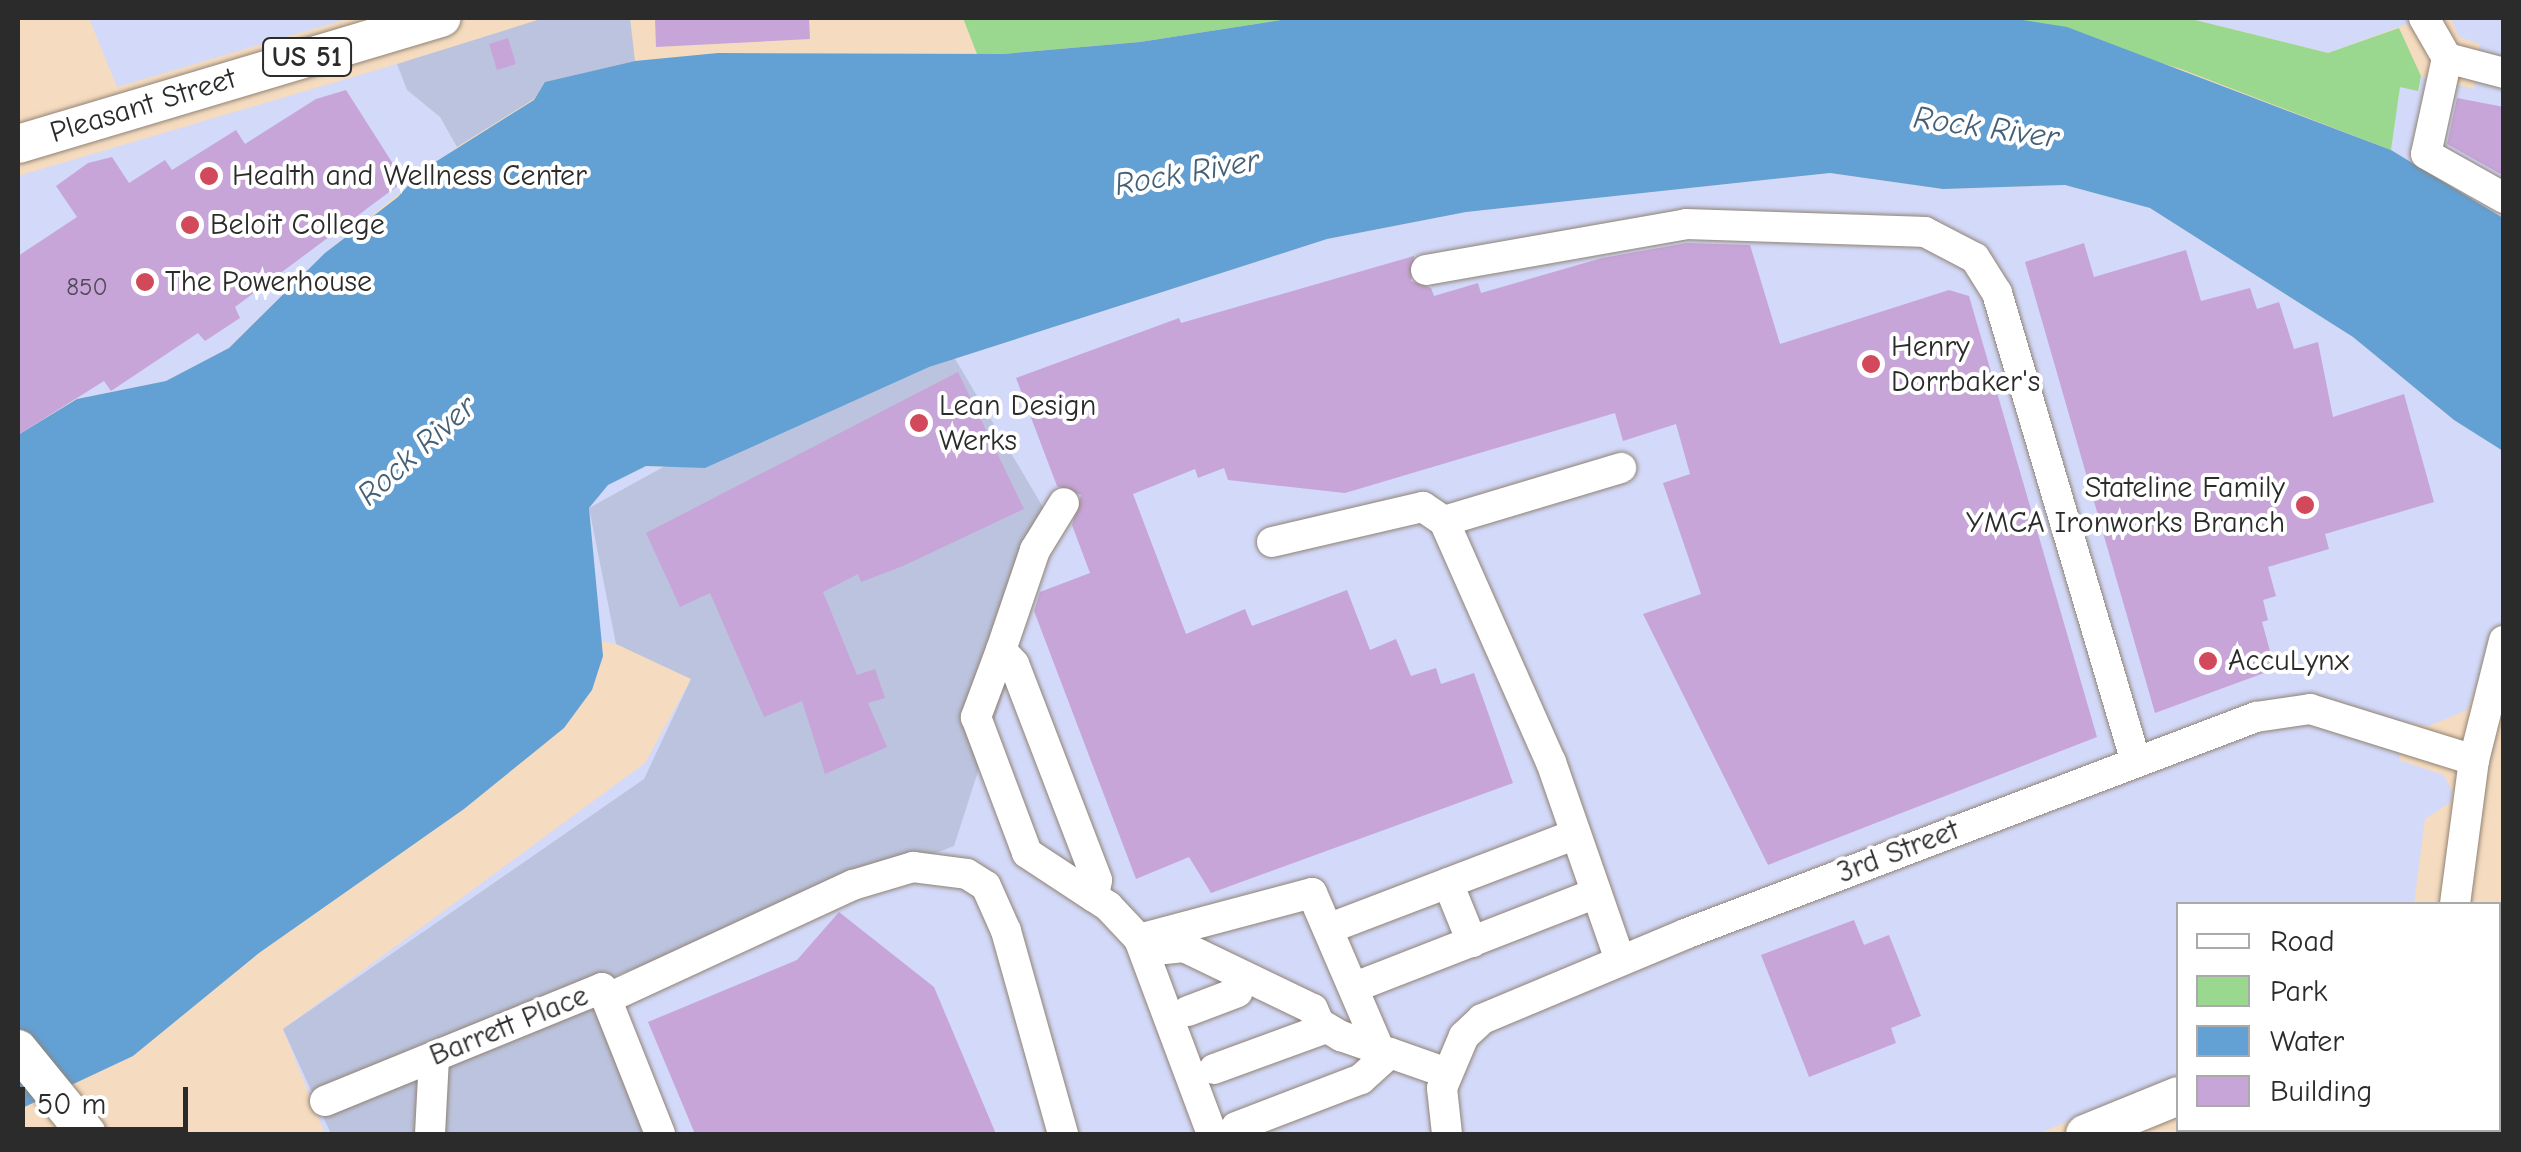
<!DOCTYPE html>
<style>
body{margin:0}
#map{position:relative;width:2521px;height:1152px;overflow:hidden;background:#f5dbbf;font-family:"Comic Neue",sans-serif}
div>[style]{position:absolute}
.built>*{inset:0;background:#d3d9f9}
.industrial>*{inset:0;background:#bcc3de}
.green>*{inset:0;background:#99d88e}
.water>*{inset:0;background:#63a0d4}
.building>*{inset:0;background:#c7a5d8}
.roads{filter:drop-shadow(0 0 2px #908375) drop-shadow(0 0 2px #908375)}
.minor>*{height:30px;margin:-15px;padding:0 15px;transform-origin:15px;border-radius:15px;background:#fff}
.major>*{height:38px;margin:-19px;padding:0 19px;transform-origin:19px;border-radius:19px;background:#fff}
.dots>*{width:28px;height:28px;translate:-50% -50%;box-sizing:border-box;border:5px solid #fff;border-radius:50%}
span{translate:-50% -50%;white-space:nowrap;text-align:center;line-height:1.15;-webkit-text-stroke:8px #fff;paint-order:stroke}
.number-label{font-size:25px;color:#524a56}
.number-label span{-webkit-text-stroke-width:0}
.shield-label span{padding:2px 8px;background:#fff;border:2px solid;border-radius:8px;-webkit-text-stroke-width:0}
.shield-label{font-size:28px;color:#2b2b2b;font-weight:700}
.street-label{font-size:30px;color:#2b2b2b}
.poi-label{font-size:30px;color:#2b2b2b}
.left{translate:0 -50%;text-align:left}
.right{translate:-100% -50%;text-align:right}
.water-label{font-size:32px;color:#446077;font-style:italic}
.frame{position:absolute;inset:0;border:20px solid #2b2b2b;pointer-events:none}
.legend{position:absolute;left:2176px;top:902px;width:325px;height:230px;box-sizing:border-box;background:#fff;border:2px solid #aaa;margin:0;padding:12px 18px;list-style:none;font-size:30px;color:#2b2b2b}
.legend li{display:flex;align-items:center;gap:20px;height:50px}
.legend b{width:50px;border:2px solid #aaa}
.scale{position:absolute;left:20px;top:1087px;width:168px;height:45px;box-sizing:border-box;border:5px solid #2b2b2b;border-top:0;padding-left:12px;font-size:30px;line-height:35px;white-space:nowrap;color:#2b2b2b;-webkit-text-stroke:8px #fff;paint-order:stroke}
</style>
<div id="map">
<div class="built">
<div style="clip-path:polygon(89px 18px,350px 18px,117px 87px)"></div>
<div style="clip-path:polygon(2187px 18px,2423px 18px,2328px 53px)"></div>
<div style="clip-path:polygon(2451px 18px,2503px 18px,2503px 218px,2391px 150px,2400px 86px,2418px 91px,2421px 76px,2474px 89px,2480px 44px,2459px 37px)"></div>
<div style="clip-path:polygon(397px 64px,407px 90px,440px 117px,457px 147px,325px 253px,229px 348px,166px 381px,76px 399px,18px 435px,18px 176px)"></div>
<div style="clip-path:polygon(1830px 173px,1943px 189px,2065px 185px,2150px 208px,2353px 337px,2454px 420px,2503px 451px,2503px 619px,2467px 710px,2429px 726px,2409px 723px,2399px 760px,2444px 775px,2453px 793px,2452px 801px,2425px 819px,2414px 904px,2178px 904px,2178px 1077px,2037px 1134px,325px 1134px,283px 1029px,645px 763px,691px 679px,664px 654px,601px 641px,589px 508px,608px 485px,646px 466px,678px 468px,928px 367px,1327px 239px,1466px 212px)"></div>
</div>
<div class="industrial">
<div style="clip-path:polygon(544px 18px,630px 18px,635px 61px,546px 82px,534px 99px,457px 147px,440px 117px,407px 90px,397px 64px)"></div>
<div style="clip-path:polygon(951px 352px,1056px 529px,954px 846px,612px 977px,667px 1134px,331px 1134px,283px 1029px,644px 779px,691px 679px,616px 644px,589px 508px,685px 455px)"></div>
</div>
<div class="green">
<div style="clip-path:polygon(963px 18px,1294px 18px,1140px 42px,1003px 54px,977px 54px)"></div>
<div style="clip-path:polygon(2010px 18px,2187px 18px,2328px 53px,2399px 28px,2421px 76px,2418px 91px,2400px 87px,2391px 150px,2181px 69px)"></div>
</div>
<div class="water">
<div style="clip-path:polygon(1294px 18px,2010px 18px,2067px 27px,2391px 150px,2503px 218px,2503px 451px,2454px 420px,2353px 337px,2150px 208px,2065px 185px,1943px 189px,1830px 173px,1466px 212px,1327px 239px,929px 367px,705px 468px,646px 466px,608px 485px,589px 508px,603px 656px,592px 690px,564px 728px,464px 809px,259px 953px,133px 1056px,18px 1110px,18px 435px,77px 399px,166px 381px,229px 348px,325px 253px,398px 197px,421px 171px,534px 100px,545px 82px,635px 61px,718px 53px,1003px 54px,1140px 42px)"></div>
</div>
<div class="building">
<div style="clip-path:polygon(655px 18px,809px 18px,810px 39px,656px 47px)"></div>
<div style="clip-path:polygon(508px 38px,516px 64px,497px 70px,489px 44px)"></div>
<div style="clip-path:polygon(346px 90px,404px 181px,235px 307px,240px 318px,205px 341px,198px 333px,111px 391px,104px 381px,18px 435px,18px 256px,77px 217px,56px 186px,88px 163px,112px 157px,129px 183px,165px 160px,172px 170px,236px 130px,245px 144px,316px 99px)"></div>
<div style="clip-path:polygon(2457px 98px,2504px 107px,2504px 176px,2447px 144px)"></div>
<div style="clip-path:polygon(1687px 243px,1750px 245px,1780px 344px,1949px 290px,1969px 296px,2097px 737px,1768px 865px,1643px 614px,1701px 594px,1663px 483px,1690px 474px,1676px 424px,1623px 441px,1615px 413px,1345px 493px,1228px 480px,1224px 468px,1198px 478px,1195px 469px,1133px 494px,1186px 634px,1245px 609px,1252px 626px,1347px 590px,1370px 650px,1396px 639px,1411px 676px,1436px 668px,1441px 684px,1474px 673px,1513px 783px,1211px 893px,1189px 857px,1136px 879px,1034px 611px,1040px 592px,1090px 573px,1072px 525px,1081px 495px,1057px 486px,1016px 378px,1179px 318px,1181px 323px,1414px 256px,1411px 281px,1431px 288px,1434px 296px,1478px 283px,1481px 293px,1602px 258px)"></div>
<div style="clip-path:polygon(2084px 243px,2094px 277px,2186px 250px,2201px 301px,2250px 288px,2257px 309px,2279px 302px,2294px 349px,2318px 342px,2333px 417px,2404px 394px,2434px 502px,2325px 534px,2329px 549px,2268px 567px,2276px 596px,2263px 600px,2268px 620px,2262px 622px,2275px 669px,2155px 713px,2025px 262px)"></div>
<div style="clip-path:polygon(958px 372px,1024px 509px,903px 566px,861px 582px,858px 574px,823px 592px,857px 675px,875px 669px,885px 698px,868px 703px,887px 747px,825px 774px,802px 701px,764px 717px,710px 593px,680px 607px,646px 533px)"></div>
<div style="clip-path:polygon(839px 912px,934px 987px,996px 1134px,695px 1134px,648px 1022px,797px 960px)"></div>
<div style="clip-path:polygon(1854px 920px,1864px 945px,1889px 935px,1921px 1016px,1891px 1028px,1896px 1043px,1809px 1077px,1761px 955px)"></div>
</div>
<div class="roads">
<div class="minor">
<div style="left:2424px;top:18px;width:46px;rotate:60.1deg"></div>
<div style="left:2447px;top:58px;width:59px;rotate:14.7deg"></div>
<div style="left:2447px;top:58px;width:98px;rotate:102.3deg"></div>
<div style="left:2426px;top:154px;width:90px;rotate:29.4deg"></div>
<div style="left:1426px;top:270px;width:264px;rotate:-10deg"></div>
<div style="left:1686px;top:224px;width:239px;rotate:1.9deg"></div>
<div style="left:1925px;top:232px;width:56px;rotate:27.5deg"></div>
<div style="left:1975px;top:258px;width:41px;rotate:57.8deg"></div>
<div style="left:1997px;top:293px;width:489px;rotate:73.5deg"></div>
<div style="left:1444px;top:521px;width:185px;rotate:-16.7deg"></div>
<div style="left:1272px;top:542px;width:155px;rotate:-13.1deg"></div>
<div style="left:1423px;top:507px;width:25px;rotate:34deg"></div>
<div style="left:1444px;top:521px;width:264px;rotate:66.1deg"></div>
<div style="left:1551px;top:762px;width:210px;rotate:70.8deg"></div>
<div style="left:1001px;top:650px;width:106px;rotate:-71.2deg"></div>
<div style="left:1035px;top:550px;width:55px;rotate:-58.3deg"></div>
<div style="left:1448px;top:883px;width:64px;rotate:67.9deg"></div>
<div style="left:1094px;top:897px;width:17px;rotate:-80deg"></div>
<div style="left:1097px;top:880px;width:231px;rotate:-111deg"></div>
<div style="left:1014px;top:664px;width:19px;rotate:-133deg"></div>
<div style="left:1001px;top:650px;width:72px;rotate:110.5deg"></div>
<div style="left:976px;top:717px;width:145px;rotate:69.4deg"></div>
<div style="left:1027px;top:853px;width:80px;rotate:33.3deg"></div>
<div style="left:1094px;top:897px;width:17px;rotate:33deg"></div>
<div style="left:1108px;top:906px;width:45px;rotate:46.8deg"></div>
<div style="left:1139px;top:939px;width:208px;rotate:69.5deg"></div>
<div style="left:2455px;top:904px;width:145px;rotate:-82.5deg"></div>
<div style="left:2474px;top:760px;width:123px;rotate:-75.9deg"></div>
<div style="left:1330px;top:928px;width:263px;rotate:-20.9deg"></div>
<div style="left:1139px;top:939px;width:179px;rotate:-14.9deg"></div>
<div style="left:1312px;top:893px;width:164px;rotate:66.7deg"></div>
<div style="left:1165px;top:949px;width:19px;rotate:-6deg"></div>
<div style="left:1184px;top:947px;width:143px;rotate:25.7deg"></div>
<div style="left:1313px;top:1009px;width:15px;rotate:67deg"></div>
<div style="left:1319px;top:1023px;width:26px;rotate:31deg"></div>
<div style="left:1341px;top:1036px;width:49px;rotate:19.2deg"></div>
<div style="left:1355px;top:987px;width:259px;rotate:-21.3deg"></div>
<div style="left:606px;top:999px;width:272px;rotate:-24.8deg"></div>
<div style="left:853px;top:885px;width:63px;rotate:-16.7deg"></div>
<div style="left:913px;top:867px;width:54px;rotate:7.4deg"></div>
<div style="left:967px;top:874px;width:22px;rotate:32deg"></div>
<div style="left:986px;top:886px;width:49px;rotate:66deg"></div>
<div style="left:1006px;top:931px;width:211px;rotate:74.3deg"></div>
<div style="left:1188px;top:1011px;width:53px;rotate:-20.8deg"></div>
<div style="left:1214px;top:1069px;width:119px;rotate:-20.1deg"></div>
<div style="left:325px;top:1101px;width:299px;rotate:-22.2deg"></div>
<div style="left:602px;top:988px;width:157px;rotate:68.3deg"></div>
<div style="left:1236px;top:1127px;width:134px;rotate:-21deg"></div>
<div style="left:1361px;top:1079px;width:39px;rotate:-42deg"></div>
<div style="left:1390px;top:1053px;width:60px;rotate:19.3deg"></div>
<div style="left:2489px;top:1130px;width:4px;rotate:76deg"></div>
<div style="left:430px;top:1134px;width:77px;rotate:-87deg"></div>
<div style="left:1447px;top:1134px;width:46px;rotate:-96.2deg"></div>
<div style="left:1442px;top:1088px;width:56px;rotate:-67.1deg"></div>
<div style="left:1464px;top:1036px;width:25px;rotate:-43deg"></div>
<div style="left:1482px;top:1019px;width:220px;rotate:-22.7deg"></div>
<div style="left:1685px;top:934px;width:611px;rotate:-20.81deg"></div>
<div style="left:2256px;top:717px;width:55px;rotate:-8.4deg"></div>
<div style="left:2310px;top:709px;width:172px;rotate:17.3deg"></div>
</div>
<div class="major">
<div style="left:18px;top:144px;width:442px;rotate:-16.6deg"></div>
<div style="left:2498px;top:968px;width:6px;rotate:-9deg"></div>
<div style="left:18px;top:1049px;width:109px;rotate:50.9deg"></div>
<div style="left:2085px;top:1134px;width:100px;rotate:-22.2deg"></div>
</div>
</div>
<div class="dots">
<div style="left:209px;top:176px;background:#d1495b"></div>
<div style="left:190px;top:225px;background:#d1495b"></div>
<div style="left:145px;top:282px;background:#d1495b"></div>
<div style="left:1871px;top:364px;background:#d1495b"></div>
<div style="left:919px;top:423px;background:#d1495b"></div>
<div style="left:2305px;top:505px;background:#d1495b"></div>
<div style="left:2208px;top:661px;background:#d1495b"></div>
</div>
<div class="number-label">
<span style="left:87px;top:287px">850</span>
</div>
<div class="shield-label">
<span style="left:307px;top:57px">US 51</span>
</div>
<div class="street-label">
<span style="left:143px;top:106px;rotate:-17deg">Pleasant Street</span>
<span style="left:1898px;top:852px;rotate:-21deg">3rd Street</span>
<span style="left:509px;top:1026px;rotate:-22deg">Barrett Place</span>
</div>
<div class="poi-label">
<span class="left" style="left:232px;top:176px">Health and Wellness Center</span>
<span class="left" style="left:210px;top:225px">Beloit College</span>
<span class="left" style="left:165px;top:282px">The Powerhouse</span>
<span class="left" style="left:1891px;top:364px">Henry<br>Dorrbaker's</span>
<span class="left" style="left:939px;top:423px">Lean Design<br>Werks</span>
<span class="right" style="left:2285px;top:505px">Stateline Family<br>YMCA Ironworks Branch</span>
<span class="left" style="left:2228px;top:661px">AccuLynx</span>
</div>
<div class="water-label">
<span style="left:1986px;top:128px;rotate:8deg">Rock River</span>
<span style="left:1187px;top:173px;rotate:-10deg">Rock River</span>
<span style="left:417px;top:451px;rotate:-42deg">Rock River</span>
</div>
<div class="frame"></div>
<ul class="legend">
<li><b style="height:12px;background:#fff"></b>Road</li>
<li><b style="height:28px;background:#99d88e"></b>Park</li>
<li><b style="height:28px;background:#63a0d4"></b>Water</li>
<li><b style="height:28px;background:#c7a5d8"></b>Building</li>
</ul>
<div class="scale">50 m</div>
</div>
